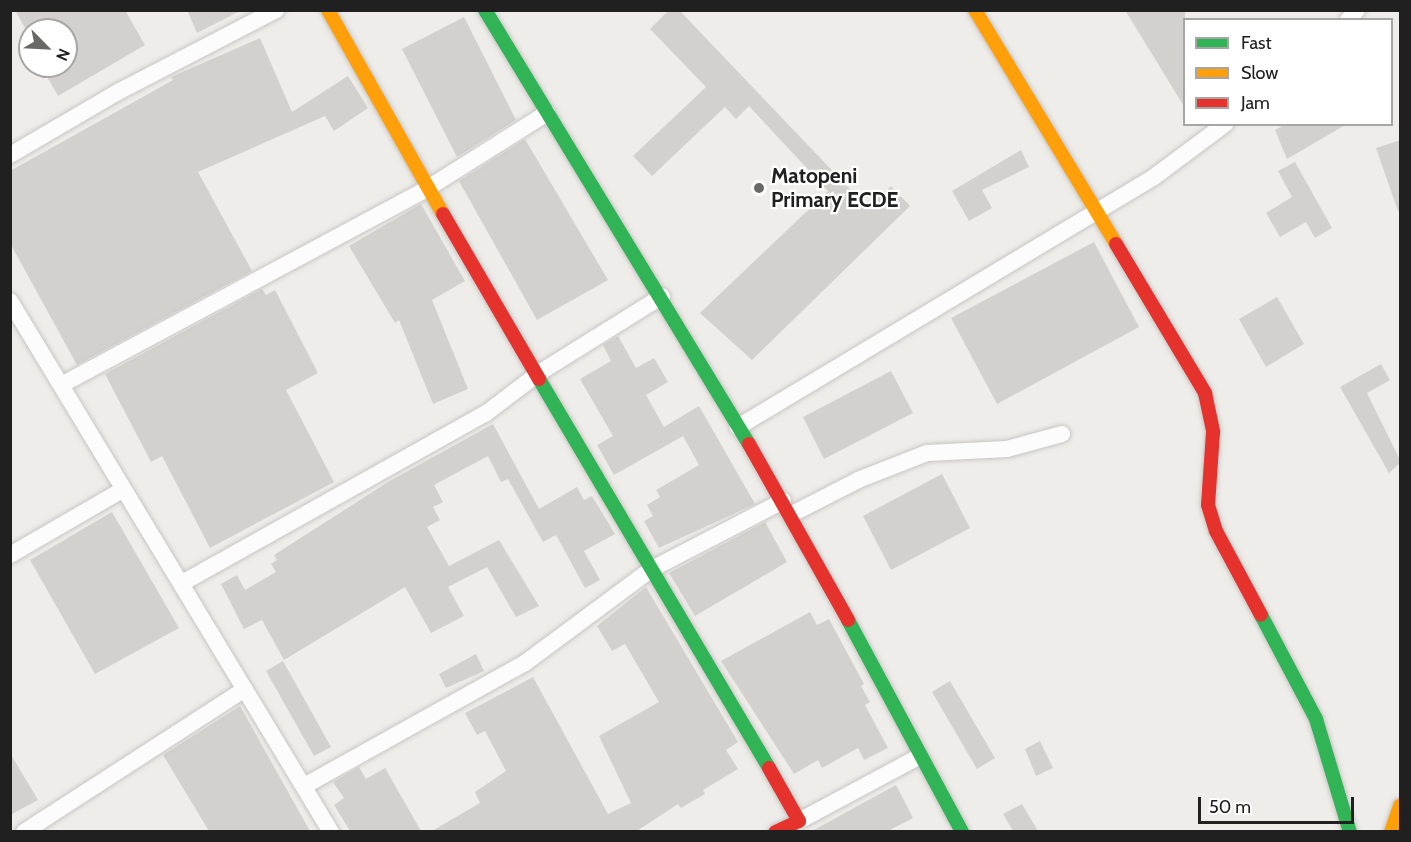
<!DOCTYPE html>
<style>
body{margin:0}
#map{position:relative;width:1411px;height:842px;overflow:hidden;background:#efede9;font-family:Cabin,sans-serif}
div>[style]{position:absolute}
.building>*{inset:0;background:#d3d1ce}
.roads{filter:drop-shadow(0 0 2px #c7c6c5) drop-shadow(0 0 2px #c7c6c5)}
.street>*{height:16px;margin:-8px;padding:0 8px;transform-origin:8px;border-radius:8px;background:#fdfcfc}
.fast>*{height:14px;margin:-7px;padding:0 7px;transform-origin:7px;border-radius:7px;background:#30b455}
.slow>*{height:14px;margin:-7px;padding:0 7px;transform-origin:7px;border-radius:7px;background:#ff9f0a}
.jam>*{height:14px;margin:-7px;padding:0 7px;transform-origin:7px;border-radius:7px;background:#e5322d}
.dots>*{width:16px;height:16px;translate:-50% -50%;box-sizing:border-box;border:3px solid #fff;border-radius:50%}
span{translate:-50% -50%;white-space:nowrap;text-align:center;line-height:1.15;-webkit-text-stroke:4.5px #fff;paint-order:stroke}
.poi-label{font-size:21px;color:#202020;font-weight:700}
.left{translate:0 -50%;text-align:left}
.frame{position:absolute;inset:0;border:12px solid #202020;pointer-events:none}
.legend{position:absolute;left:1183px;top:18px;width:210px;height:108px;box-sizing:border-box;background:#fff;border:2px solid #a6a6a6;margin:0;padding:8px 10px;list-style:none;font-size:18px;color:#202020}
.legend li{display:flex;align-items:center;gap:12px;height:30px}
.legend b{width:30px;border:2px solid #a6a6a6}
.north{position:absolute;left:18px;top:18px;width:60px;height:60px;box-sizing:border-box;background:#fff;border:2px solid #a6a6a6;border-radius:50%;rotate:114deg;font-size:16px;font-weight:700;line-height:24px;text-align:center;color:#202020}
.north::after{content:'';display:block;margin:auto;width:21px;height:27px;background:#686866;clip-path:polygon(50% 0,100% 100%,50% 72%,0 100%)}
.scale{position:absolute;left:1198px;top:797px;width:156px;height:27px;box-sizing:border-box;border:3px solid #202020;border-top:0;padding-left:8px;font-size:18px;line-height:21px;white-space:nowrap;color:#202020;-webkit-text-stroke:4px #fff;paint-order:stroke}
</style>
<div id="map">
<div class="building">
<div style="clip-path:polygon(15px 10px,125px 10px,145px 45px,58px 96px,41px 66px,66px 66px,66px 30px,26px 30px)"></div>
<div style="clip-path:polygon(187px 10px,242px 10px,197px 33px)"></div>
<div style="clip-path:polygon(669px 10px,679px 10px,868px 208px,891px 186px,910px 206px,752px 360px,700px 313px,828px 191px,749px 106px,736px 119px,725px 107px,652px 176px,633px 156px,706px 87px,650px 29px)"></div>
<div style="clip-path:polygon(1125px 10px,1185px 10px,1185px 108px)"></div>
<div style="clip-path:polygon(464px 17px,516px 120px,457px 157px,402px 49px)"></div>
<div style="clip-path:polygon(260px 38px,292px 112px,348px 76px,368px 108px,334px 131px,325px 116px,198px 172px,252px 271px,77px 365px,10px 243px,10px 171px,173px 80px,171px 77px)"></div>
<div style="clip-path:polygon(1286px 124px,1347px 124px,1287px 159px,1275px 130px)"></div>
<div style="clip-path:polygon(525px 139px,608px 280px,537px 320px,459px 181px)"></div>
<div style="clip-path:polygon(1401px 140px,1401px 210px,1398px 211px,1376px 148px)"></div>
<div style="clip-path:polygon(1021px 150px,1029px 167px,982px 190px,992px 208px,969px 221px,952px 191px)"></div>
<div style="clip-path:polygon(1295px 162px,1332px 228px,1315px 238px,1306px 222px,1280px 237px,1266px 213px,1292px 197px,1278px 171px)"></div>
<div style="clip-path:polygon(421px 204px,465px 281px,432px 300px,468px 389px,433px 404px,399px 320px,395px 323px,349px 246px)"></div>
<div style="clip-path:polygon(1094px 242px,1139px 327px,997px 404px,951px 318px)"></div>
<div style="clip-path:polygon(262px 289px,266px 295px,275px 290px,318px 373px,286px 390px,334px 482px,210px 548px,162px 456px,151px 462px,105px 374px)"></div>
<div style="clip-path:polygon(1277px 297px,1304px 344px,1266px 367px,1239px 319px)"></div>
<div style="clip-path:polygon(618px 336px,636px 368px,654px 358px,668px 382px,646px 395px,664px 427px,699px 406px,755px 504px,659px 548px,644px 521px,653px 516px,647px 505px,660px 497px,656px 490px,699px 465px,683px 436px,614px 475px,597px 445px,613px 436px,580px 379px,611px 361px,603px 345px)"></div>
<div style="clip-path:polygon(1381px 364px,1390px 380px,1367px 393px,1401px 462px,1389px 473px,1340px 387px)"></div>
<div style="clip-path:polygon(891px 371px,913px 413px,824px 459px,803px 417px)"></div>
<div style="clip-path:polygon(493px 424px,539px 509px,577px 487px,584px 500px,592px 496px,615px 534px,584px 551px,600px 580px,585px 588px,556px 535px,543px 542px,508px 479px,501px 482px,488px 456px,434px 485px,443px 502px,433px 507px,440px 520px,427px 527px,449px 566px,499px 540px,539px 606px,516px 617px,487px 567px,448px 587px,464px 616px,431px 633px,405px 587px,284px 660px,262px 620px,244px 629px,221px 584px,237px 575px,245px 590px,276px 572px,271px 564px,277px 560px,274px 555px,388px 482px)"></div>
<div style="clip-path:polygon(942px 474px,970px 528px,891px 570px,863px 516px)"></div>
<div style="clip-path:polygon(112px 512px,179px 628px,95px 674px,30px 560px)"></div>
<div style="clip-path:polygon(765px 522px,787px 562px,695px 616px,669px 573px)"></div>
<div style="clip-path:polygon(646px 587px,738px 742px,726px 750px,738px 769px,703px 790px,705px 794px,681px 808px,678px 804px,637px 831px,432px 831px,480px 803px,475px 792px,506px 771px,485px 731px,477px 735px,465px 713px,533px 677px,608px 814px,631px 803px,599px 736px,659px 702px,625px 644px,612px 651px,597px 626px)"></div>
<div style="clip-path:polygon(810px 612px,817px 625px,829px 619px,864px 684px,861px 686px,870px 702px,865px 705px,888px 748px,864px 760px,858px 748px,822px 768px,818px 760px,794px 774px,721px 661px)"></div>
<div style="clip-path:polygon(476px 654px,484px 671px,446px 688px,439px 674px)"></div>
<div style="clip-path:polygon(283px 661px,331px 747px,314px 756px,266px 671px)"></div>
<div style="clip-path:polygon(950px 681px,995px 758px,977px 769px,932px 692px)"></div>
<div style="clip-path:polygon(240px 706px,310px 831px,209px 831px,163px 755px)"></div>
<div style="clip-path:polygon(1040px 741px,1053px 768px,1036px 776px,1025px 749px)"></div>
<div style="clip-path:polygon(10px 753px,38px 800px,10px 815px)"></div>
<div style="clip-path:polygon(359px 767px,366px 779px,385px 768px,421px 831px,350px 831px,334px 805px,344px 798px,333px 782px)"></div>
<div style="clip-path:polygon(896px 785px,913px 818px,888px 831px,812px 831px)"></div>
<div style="clip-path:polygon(1022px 804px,1038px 831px,1013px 831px,1003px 814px)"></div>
</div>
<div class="roads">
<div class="street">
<div style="left:1348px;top:20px;width:13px;rotate:-48deg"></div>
<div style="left:10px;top:155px;width:125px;rotate:-30.3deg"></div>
<div style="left:118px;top:92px;width:178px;rotate:-27.4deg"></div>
<div style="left:10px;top:301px;width:620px;rotate:58.85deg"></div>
<div style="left:63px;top:384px;width:414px;rotate:-28.2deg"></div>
<div style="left:428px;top:188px;width:141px;rotate:-32.2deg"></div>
<div style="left:738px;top:427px;width:485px;rotate:-31deg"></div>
<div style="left:1154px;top:177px;width:89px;rotate:-36.7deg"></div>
<div style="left:790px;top:515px;width:76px;rotate:-27.2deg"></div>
<div style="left:858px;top:480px;width:74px;rotate:-21.4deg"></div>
<div style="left:927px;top:453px;width:80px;rotate:-2.9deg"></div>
<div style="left:1007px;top:449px;width:57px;rotate:-15.3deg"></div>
<div style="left:10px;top:555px;width:129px;rotate:-30.1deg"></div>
<div style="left:182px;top:583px;width:347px;rotate:-29.2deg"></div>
<div style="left:485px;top:414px;width:68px;rotate:-37.2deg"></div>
<div style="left:539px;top:373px;width:145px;rotate:-32deg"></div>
<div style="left:304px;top:786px;width:253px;rotate:-29.1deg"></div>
<div style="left:525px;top:663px;width:156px;rotate:-36.6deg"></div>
<div style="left:650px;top:570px;width:150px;rotate:-27.4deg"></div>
<div style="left:799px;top:821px;width:137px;rotate:-28.2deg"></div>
<div style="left:24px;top:832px;width:263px;rotate:-32.9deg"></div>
</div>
<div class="fast">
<div style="left:485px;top:10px;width:508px;rotate:58.69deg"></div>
<div style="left:539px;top:379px;width:452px;rotate:59.4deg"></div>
<div style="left:1261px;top:615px;width:118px;rotate:62.1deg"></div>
<div style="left:1316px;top:719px;width:118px;rotate:73.3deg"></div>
<div style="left:848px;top:620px;width:241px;rotate:61.7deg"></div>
</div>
<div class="slow">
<div style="left:328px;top:10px;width:234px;rotate:60.6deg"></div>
<div style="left:975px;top:10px;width:273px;rotate:58.9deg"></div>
<div style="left:1391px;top:832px;width:28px;rotate:-71deg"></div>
</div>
<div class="jam">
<div style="left:443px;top:214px;width:191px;rotate:59.8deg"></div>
<div style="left:1116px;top:244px;width:174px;rotate:59.1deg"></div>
<div style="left:1205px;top:393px;width:40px;rotate:78deg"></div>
<div style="left:1213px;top:432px;width:73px;rotate:93.9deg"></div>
<div style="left:1208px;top:505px;width:27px;rotate:73deg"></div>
<div style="left:1216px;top:531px;width:95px;rotate:61.8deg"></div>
<div style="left:749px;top:444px;width:202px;rotate:60.6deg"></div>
<div style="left:769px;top:768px;width:61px;rotate:60.5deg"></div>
<div style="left:799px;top:821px;width:26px;rotate:155deg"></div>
</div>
</div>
<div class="dots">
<div style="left:759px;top:188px;background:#686866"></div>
</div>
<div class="poi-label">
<span class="left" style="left:771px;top:188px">Matopeni<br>Primary ECDE</span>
</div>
<div class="frame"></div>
<ul class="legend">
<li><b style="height:8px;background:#30b455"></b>Fast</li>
<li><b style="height:8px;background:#ff9f0a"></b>Slow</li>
<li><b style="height:8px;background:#e5322d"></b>Jam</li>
</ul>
<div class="north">N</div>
<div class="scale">50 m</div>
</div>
